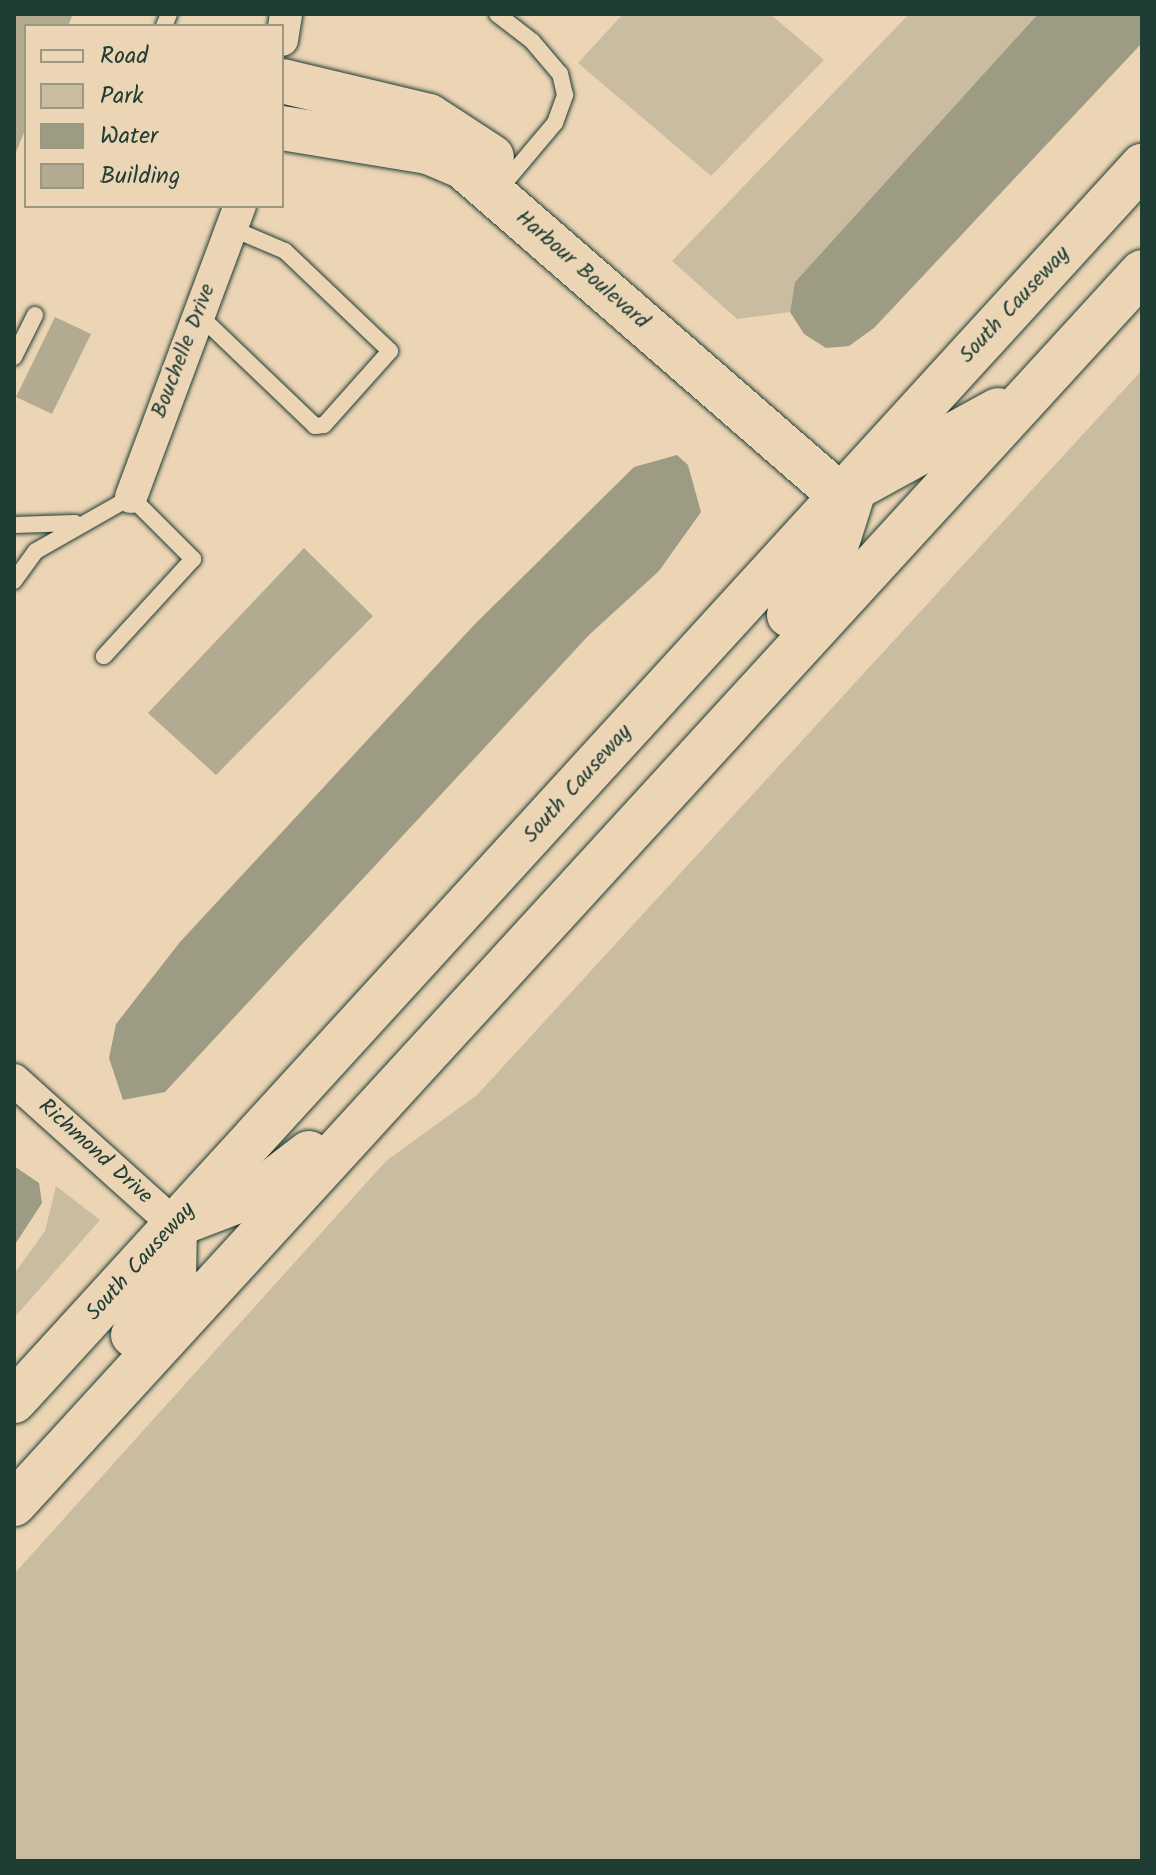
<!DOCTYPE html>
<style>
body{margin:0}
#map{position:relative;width:1156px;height:1875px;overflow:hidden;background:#ecd5b5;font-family:Kalam,sans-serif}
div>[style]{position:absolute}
.green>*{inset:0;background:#cabca0}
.water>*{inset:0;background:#9d9b84}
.building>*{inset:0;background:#b3ab91}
.roads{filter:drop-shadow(0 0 2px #1f3d34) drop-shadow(0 0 2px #1f3d34)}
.lane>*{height:16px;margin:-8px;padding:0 8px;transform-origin:8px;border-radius:8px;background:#ecd5b5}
.street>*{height:32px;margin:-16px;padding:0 16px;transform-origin:16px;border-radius:16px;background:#ecd5b5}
.secondary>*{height:44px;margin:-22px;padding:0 22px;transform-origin:22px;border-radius:22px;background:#ecd5b5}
span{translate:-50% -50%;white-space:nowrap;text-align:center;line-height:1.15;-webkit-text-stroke:6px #ecd5b5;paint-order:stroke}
.street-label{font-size:22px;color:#1f3d34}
.frame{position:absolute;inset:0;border:16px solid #1f3d34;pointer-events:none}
.legend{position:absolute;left:24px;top:24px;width:260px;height:184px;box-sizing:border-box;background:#ecd5b5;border:2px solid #9a9881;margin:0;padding:10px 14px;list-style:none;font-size:24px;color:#1f3d34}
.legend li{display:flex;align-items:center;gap:16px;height:40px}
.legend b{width:40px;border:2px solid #9a9881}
</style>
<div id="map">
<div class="green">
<div style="clip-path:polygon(623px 14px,770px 14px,824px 60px,711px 176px,578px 63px)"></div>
<div style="clip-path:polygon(909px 14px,1038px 14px,795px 282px,790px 312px,737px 319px,672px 261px)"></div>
<div style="clip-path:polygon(1142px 370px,1142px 1861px,14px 1861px,14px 1574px,386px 1161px,477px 1095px)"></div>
<div style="clip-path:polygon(56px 1186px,100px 1220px,14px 1318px,14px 1274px,45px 1231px)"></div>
</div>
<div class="water">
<div style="clip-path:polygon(1038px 14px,1142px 14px,1142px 43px,874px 328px,849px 346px,826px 348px,804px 334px,790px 312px,795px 282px)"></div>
<div style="clip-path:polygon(677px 455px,688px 465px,701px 512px,659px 571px,589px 635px,165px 1092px,123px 1100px,109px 1058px,116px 1024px,180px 942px,474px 625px,634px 467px)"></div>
<div style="clip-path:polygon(14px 1166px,39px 1183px,42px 1203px,14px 1246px)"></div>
</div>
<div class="building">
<div style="clip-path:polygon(14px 14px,73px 14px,68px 26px,26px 26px,26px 128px,14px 157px)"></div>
<div style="clip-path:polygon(55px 317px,91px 334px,52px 414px,16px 397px)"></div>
<div style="clip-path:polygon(304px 548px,373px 616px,216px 775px,148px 713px)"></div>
</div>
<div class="roads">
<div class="lane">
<div style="left:164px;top:26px;width:13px;rotate:-67deg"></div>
<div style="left:496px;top:193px;width:92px;rotate:-49.9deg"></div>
<div style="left:555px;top:123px;width:30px;rotate:-70deg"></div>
<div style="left:565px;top:95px;width:22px;rotate:-103deg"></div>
<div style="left:560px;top:74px;width:43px;rotate:-130.3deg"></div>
<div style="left:532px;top:41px;width:44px;rotate:-142.4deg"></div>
<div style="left:198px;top:314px;width:162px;rotate:43.7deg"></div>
<div style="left:315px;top:426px;width:9px;rotate:-6deg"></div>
<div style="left:324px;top:425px;width:99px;rotate:-48.3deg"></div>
<div style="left:390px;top:351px;width:145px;rotate:-136.4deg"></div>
<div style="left:285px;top:251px;width:59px;rotate:-156.9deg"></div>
<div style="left:14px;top:357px;width:47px;rotate:-63.4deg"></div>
<div style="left:14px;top:525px;width:61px;rotate:-1.9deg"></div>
<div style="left:14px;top:581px;width:37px;rotate:-54deg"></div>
<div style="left:36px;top:551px;width:109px;rotate:-29.6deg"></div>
<div style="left:131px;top:497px;width:88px;rotate:45deg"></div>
<div style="left:193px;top:559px;width:132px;rotate:132.5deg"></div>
</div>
<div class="street">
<div style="left:282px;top:40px;width:26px;rotate:-81deg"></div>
<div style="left:131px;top:497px;width:311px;rotate:-69.5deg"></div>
<div style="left:14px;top:1080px;width:217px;rotate:42deg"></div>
</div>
<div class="secondary">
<div style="left:282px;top:81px;width:151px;rotate:13.4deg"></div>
<div style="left:429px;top:116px;width:75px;rotate:33.1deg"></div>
<div style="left:282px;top:128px;width:148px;rotate:9.3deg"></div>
<div style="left:428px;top:152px;width:38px;rotate:23deg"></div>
<div style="left:463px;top:167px;width:501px;rotate:41.04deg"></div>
<div style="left:841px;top:496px;width:179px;rotate:-28.7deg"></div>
<div style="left:789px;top:615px;width:58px;rotate:-47.8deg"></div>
<div style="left:828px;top:572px;width:89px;rotate:-72.4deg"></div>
<div style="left:178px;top:1224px;width:84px;rotate:-21deg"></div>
<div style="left:256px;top:1194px;width:67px;rotate:-37.7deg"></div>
<div style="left:133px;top:1335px;width:68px;rotate:-52.8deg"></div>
<div style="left:174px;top:1281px;width:56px;rotate:-89deg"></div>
<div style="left:14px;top:1401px;width:1673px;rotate:-47.59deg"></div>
<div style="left:14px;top:1504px;width:1670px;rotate:-47.52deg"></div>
</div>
</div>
<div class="street-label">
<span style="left:582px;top:270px;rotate:41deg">Harbour Boulevard</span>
<span style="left:1015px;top:305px;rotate:-47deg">South Causeway</span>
<span style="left:184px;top:351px;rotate:-69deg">Bouchelle Drive</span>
<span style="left:578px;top:784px;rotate:-48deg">South Causeway</span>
<span style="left:95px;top:1152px;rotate:42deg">Richmond Drive</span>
<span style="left:141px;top:1262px;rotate:-48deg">South Causeway</span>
</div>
<div class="frame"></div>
<ul class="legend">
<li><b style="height:10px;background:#ecd5b5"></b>Road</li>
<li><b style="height:22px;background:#cabca0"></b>Park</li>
<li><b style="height:22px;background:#9d9b84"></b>Water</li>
<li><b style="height:22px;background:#b3ab91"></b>Building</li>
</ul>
</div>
